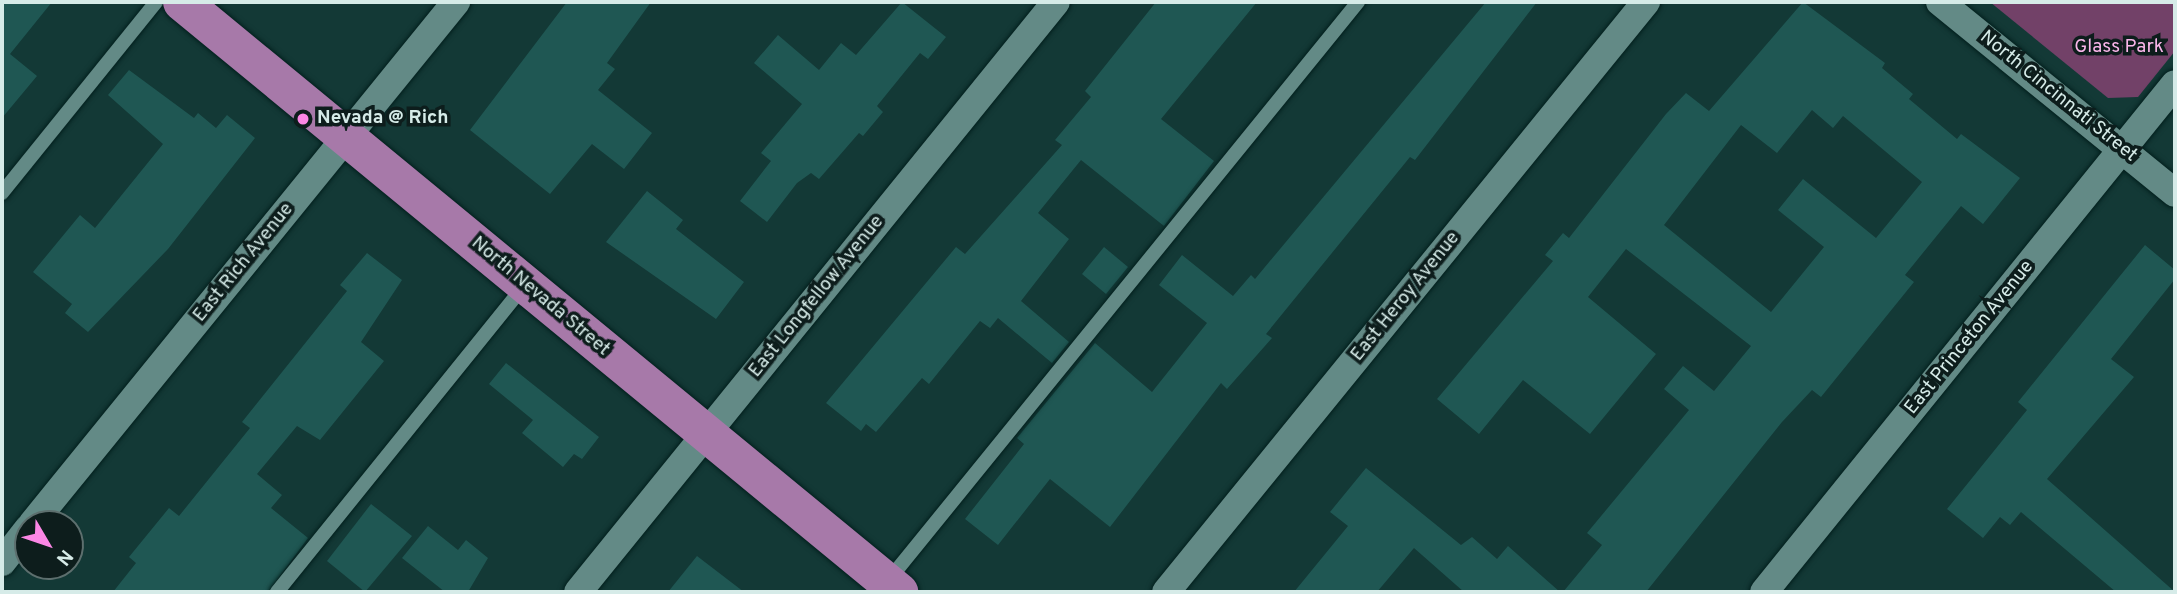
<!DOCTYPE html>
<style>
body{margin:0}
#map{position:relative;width:2177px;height:594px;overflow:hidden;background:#133936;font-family:Overpass,sans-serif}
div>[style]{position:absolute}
.green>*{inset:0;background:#724168}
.building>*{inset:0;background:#1f5753}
.roads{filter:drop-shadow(0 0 2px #031f1d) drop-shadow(0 0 2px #031f1d)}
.lane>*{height:14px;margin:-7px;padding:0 7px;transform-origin:7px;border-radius:7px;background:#638a86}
.street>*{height:28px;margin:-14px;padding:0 14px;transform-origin:14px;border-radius:14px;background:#638a86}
.primary>*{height:38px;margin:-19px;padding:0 19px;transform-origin:19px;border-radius:19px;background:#a779a9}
.dots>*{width:19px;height:19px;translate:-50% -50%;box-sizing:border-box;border:4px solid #0d1d1c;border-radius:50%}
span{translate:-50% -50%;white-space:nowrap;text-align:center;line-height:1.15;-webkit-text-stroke:7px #0d1d1c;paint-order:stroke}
.park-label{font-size:19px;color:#fab6ea}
.street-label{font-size:19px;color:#d6ebe8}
.poi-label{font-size:19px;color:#d6ebe8;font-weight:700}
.left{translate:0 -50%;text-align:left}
.frame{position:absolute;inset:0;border:4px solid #d6ebe8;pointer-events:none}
.north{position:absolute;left:14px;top:510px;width:70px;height:70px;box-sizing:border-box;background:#0d1d1c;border:2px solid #5d6f6e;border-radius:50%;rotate:129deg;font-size:19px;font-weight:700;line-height:28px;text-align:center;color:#d6ebe8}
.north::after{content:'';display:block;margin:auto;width:24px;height:32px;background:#fb87e5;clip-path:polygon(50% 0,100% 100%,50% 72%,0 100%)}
</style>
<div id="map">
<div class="green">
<div style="clip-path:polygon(1990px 2px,2175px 2px,2175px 51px,2138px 97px,2108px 98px)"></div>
</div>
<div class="building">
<div style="clip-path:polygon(2px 2px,52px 2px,10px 54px,37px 76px,2px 118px)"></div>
<div style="clip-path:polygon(567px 2px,651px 2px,607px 63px,615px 69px,598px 90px,652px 133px,624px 169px,592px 144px,550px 194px,470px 130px)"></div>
<div style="clip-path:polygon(902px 2px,946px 37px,928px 59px,920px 53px,877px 106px,883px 112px,863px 136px,859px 133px,819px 179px,811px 173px,797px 183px,767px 222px,740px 201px,771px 161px,761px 153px,802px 104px,754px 63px,778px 35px,819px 70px,841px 43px,856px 55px)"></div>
<div style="clip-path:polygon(1156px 2px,1257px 2px,1161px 119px,1214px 161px,1164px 226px,1081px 160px,1038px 213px,1069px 239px,1021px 301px,1069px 342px,1052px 363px,998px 318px,990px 328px,980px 321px,929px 384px,922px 378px,876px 432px,866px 424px,861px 431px,826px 403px,956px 247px,965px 254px,1062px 145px,1055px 140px,1091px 97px,1085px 91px)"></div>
<div style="clip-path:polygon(1486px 2px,1537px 2px,1415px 160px,1410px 157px,1266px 334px,1272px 338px,1227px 389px,1221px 383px,1110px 527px,1050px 479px,998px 545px,965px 519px,1024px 444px,1017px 438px,1095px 343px,1152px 392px,1207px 323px,1159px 285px,1182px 255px,1233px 296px,1251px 275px,1255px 279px)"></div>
<div style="clip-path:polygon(evenodd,1803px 2px,1885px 63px,1882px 68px,1913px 94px,1909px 99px,1957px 139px,1961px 134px,2020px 178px,1983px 224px,1961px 206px,1905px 275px,1914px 282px,1821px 397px,1812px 390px,1782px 422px,1646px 592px,1563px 592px,1602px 545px,1587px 533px,1689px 410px,1664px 389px,1683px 366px,1714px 391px,1751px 346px,1626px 249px,1588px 297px,1656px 354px,1590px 434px,1523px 380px,1479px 434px,1437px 399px,1553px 261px,1545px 255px,1563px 233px,1569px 238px,1666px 114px,1686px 93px,1709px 111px,1803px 2px,1812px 110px,1833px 128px,1843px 116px,1922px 182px,1876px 238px,1803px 179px,1778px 210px,1824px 247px,1771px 312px,1664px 225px,1741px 125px,1777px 153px,1812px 110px)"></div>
<div style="clip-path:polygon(129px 70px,194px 118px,198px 113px,216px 128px,227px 115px,255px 138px,168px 249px,88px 332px,65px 313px,72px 304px,33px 272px,80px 215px,95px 228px,163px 144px,108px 95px)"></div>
<div style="clip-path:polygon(647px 191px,683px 220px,676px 229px,744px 282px,716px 319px,606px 242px)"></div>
<div style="clip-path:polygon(2145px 245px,2175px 270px,2175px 279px,2111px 359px,2134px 377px,2047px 479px,2175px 592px,2116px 592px,2021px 512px,2010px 525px,2000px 517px,1983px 538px,1947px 509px,2027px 410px,2018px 402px)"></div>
<div style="clip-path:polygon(1104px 247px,1128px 267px,1106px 294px,1082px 274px)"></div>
<div style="clip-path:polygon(367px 253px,402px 280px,361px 342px,384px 361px,320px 440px,297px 426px,257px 474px,282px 495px,271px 508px,308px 538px,268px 592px,113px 592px,136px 563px,129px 557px,169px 508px,179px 516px,250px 428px,242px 422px,347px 291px,340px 285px)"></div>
<div style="clip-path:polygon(506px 363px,599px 437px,582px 459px,574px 454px,563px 467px,522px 433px,533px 420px,489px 384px)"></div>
<div style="clip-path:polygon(1366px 468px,1461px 545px,1472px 537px,1497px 559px,1508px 546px,1560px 592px,1464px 592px,1414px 548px,1377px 592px,1294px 592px,1348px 526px,1330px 512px)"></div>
<div style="clip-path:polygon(371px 504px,412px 536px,365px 592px,327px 561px)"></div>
<div style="clip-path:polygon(428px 526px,458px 550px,466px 540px,488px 558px,468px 592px,445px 592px,402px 558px)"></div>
<div style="clip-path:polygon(697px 556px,744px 592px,668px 592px)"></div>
</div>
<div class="roads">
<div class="lane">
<div style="left:2px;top:193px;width:245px;rotate:-51.1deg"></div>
<div style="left:887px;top:582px;width:747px;rotate:-50.92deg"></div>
<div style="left:277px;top:592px;width:395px;rotate:-51.1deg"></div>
</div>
<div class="street">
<div style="left:1940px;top:2px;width:303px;rotate:39.1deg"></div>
<div style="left:32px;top:524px;width:673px;rotate:-50.91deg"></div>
<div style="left:2px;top:562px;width:42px;rotate:-51.8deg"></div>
<div style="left:578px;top:592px;width:759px;rotate:-50.99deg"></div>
<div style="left:1166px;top:592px;width:761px;rotate:-50.87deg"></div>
<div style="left:1764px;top:592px;width:653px;rotate:-51.03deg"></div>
</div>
<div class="primary">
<div style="left:182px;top:2px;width:929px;rotate:39.45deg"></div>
</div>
</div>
<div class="dots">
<div style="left:303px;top:119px;background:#fb87e5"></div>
</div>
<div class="park-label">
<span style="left:2119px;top:48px">Glass Park</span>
</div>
<div class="street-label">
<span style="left:2058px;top:97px;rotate:39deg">North Cincinnati Street</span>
<span style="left:244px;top:263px;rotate:-51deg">East Rich Avenue</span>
<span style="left:540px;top:297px;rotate:40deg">North Nevada Street</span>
<span style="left:817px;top:297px;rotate:-51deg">East Longfellow Avenue</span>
<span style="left:1406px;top:297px;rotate:-51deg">East Heroy Avenue</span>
<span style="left:1970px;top:338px;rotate:-51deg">East Princeton Avenue</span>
</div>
<div class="poi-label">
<span class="left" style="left:317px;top:119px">Nevada @ Rich</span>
</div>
<div class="frame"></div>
<div class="north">N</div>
</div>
